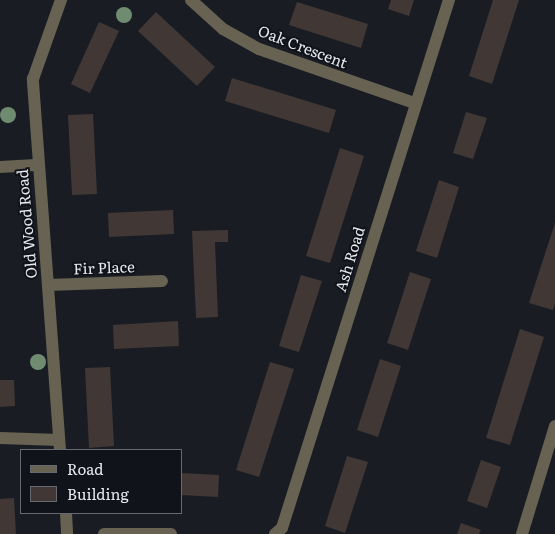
<!DOCTYPE html>
<style>
body{margin:0}
#map{position:relative;width:555px;height:534px;overflow:hidden;background:#191d23;font-family:Literata,serif}
div>[style]{position:absolute}
.building>*{inset:0;background:#413735}
.minor>*{height:12px;margin:-6px;padding:0 6px;transform-origin:6px;border-radius:6px;background:#676252}
.trees>*{width:16px;height:16px;margin:-8px;border-radius:50%;background:#6f8c71}
span{translate:-50% -50%;white-space:nowrap;text-align:center;line-height:1.15;-webkit-text-stroke:4px #10141a;paint-order:stroke}
.street-label{font-size:15px;color:#e6e9ee}
.legend{position:absolute;left:20px;top:449px;width:162px;height:65px;box-sizing:border-box;background:#10141a;border:1px solid #66696f;margin:0;padding:6px 9px;list-style:none;font-size:15px;color:#e6e9ee}
.legend li{display:flex;align-items:center;gap:10px;height:25px}
.legend b{width:25px;border:1px solid #66696f}
</style>
<div id="map">
<div class="building">
<div style="clip-path:polygon(391px 0,414px 0,409px 16px,388px 9px)"></div>
<div style="clip-path:polygon(493px 0,519px 0,492px 84px,469px 76px)"></div>
<div style="clip-path:polygon(297px 2px,368px 24px,361px 48px,289px 25px)"></div>
<div style="clip-path:polygon(156px 12px,215px 67px,197px 86px,138px 31px)"></div>
<div style="clip-path:polygon(99px 22px,119px 31px,90px 93px,71px 84px)"></div>
<div style="clip-path:polygon(232px 78px,336px 110px,329px 133px,225px 101px)"></div>
<div style="clip-path:polygon(466px 112px,487px 118px,473px 159px,453px 153px)"></div>
<div style="clip-path:polygon(93px 114px,97px 194px,72px 195px,68px 115px)"></div>
<div style="clip-path:polygon(340px 148px,364px 156px,330px 263px,306px 256px)"></div>
<div style="clip-path:polygon(439px 180px,459px 187px,437px 258px,416px 251px)"></div>
<div style="clip-path:polygon(173px 210px,174px 234px,109px 237px,108px 213px)"></div>
<div style="clip-path:polygon(555px 223px,555px 304px,553px 310px,529px 303px)"></div>
<div style="clip-path:polygon(228px 230px,228px 242px,215px 242px,218px 317px,196px 318px,192px 231px)"></div>
<div style="clip-path:polygon(410px 272px,431px 279px,408px 350px,387px 343px)"></div>
<div style="clip-path:polygon(301px 275px,322px 281px,299px 352px,279px 346px)"></div>
<div style="clip-path:polygon(178px 321px,179px 346px,114px 349px,113px 325px)"></div>
<div style="clip-path:polygon(520px 329px,544px 337px,510px 445px,486px 438px)"></div>
<div style="clip-path:polygon(380px 359px,401px 366px,378px 437px,357px 430px)"></div>
<div style="clip-path:polygon(270px 362px,294px 369px,259px 477px,236px 470px)"></div>
<div style="clip-path:polygon(110px 367px,114px 446px,89px 448px,85px 368px)"></div>
<div style="clip-path:polygon(0 380px,14px 380px,15px 406px,0 407px)"></div>
<div style="clip-path:polygon(347px 456px,368px 462px,345px 533px,325px 526px)"></div>
<div style="clip-path:polygon(481px 460px,501px 467px,487px 508px,467px 501px)"></div>
<div style="clip-path:polygon(181px 473px,219px 475px,218px 497px,181px 495px)"></div>
<div style="clip-path:polygon(14px 498px,16px 534px,0 534px,0 499px)"></div>
<div style="clip-path:polygon(461px 523px,481px 530px,479px 534px,457px 534px)"></div>
</div>
<div class="minor">
<div style="left:191px;top:0;width:43px;rotate:42.2deg"></div>
<div style="left:223px;top:29px;width:41px;rotate:29.1deg"></div>
<div style="left:259px;top:49px;width:164px;rotate:19.2deg"></div>
<div style="left:0;top:167px;width:36px;rotate:-3deg"></div>
<div style="left:48px;top:285px;width:114px;rotate:-2deg"></div>
<div style="left:0;top:438px;width:59px;rotate:1.9deg"></div>
<div style="left:60px;top:450px;width:372px;rotate:-94.2deg"></div>
<div style="left:33px;top:79px;width:84px;rotate:-70.5deg"></div>
<div style="left:66px;top:513px;width:21px;rotate:87deg"></div>
<div style="left:104px;top:534px;width:67px"></div>
<div style="left:275px;top:534px;width:9px;rotate:-41deg"></div>
<div style="left:282px;top:528px;width:554px;rotate:-72.45deg"></div>
<div style="left:522px;top:534px;width:113px;rotate:-73deg"></div>
</div>
<div class="trees">
<div style="left:124px;top:15px"></div>
<div style="left:8px;top:115px"></div>
<div style="left:38px;top:362px"></div>
</div>
<div class="street-label">
<span style="left:303px;top:46px;rotate:21deg">Oak Crescent</span>
<span style="left:26px;top:224px;rotate:-95deg">Old Wood Road</span>
<span style="left:349px;top:259px;rotate:-73deg">Ash Road</span>
<span style="left:104px;top:267px;rotate:-2deg">Fir Place</span>
</div>
<ul class="legend">
<li><b style="height:6px;background:#676252"></b>Road</li>
<li><b style="height:14px;background:#413735"></b>Building</li>
</ul>
</div>
